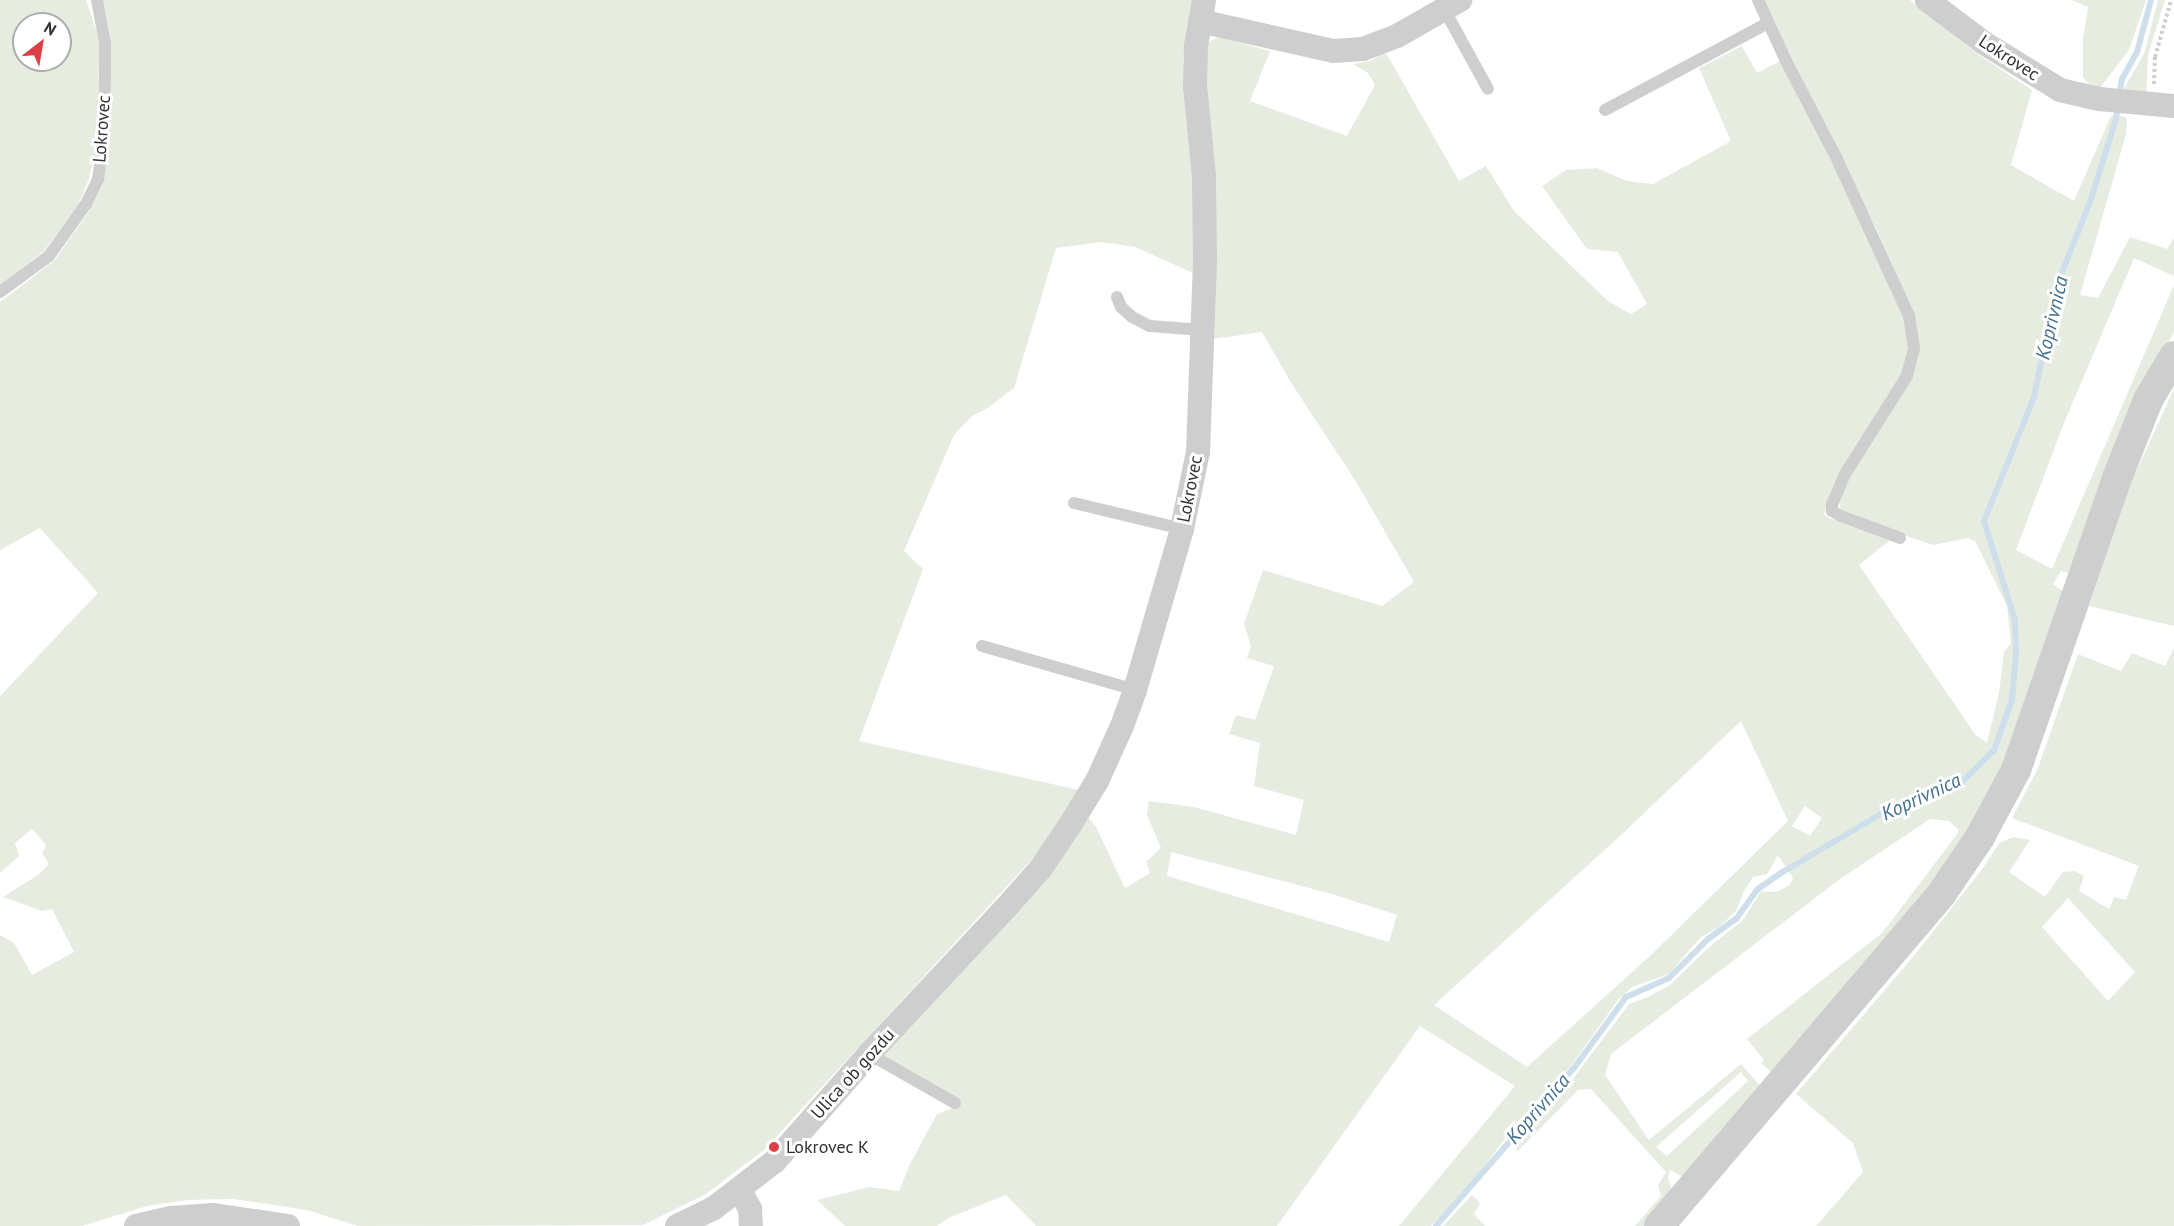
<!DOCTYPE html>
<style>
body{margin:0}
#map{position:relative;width:2174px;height:1226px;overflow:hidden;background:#fff;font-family:"PT Sans",sans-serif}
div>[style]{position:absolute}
.green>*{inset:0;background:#e6ede0}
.stream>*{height:6px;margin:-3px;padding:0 3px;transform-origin:3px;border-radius:3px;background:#cedfeb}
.path>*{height:4px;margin-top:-2px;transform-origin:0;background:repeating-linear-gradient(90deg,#cecece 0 3px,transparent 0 6px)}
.service>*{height:12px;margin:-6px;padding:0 6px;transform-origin:6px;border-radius:6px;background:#cecece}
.minor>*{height:24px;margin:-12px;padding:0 12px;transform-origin:12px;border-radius:12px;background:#cecece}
.tertiary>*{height:30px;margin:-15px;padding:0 15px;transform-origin:15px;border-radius:15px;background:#cecece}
.dots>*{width:16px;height:16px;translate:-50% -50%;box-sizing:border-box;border:3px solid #fff;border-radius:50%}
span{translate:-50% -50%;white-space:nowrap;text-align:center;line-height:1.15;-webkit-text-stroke:6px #fff;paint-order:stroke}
.street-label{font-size:18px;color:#313131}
.poi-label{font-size:18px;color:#313131}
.left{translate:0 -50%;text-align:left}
.water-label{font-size:20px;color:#436f8f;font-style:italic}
.north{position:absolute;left:12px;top:12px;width:60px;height:60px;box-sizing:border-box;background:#fff;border:2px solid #adadad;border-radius:50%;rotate:31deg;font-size:16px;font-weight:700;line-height:24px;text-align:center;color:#313131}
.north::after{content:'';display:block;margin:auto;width:21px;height:27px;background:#da4046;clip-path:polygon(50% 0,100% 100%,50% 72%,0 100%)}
</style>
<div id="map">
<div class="green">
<div style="clip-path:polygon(evenodd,0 0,86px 0,99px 38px,98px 141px,89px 179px,78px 205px,44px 251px,0 285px,0 0,24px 24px,60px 24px,60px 60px,24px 60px,24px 24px)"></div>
<div style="clip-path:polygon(103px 0,1194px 0,1183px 60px,1198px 231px,1193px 273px,1135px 247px,1101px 242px,1056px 248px,1014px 388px,986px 409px,972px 416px,954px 435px,904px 551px,923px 569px,859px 741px,1079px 790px,1043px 847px,764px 1150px,706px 1194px,643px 1225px,358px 1226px,307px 1210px,233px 1199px,187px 1200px,147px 1206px,82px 1226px,0 1226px,0 935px,14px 943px,32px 975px,74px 952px,52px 909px,42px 911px,3px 897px,38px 875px,49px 864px,42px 853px,46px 845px,32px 829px,15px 843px,19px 856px,0 873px,0 696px,98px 593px,40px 528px,0 550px,0 302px,55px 260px,89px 211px,102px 186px,110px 141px,111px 38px)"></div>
<div style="clip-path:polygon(evenodd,1762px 0,1910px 0,1979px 55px,2032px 90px,2011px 165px,2074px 201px,2110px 118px,2114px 114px,2127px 118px,2126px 134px,2080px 295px,2098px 298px,2130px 237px,2167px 249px,2174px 238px,2174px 276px,2134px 258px,2062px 428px,2016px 550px,2052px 569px,2174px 285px,2174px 332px,2142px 391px,2103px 481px,2069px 573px,2061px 571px,2053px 584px,2065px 593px,2063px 604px,2025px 699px,2031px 696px,2009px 758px,1991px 796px,1968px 836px,1934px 885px,1892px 939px,1773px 1074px,1761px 1063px,1764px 1060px,1747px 1039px,1882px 933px,1958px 833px,1958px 829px,1949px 821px,1930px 819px,1840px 879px,1611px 1054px,1605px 1075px,1649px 1140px,1741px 1064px,1762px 1088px,1685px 1178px,1670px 1170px,1668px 1178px,1673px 1193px,1645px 1226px,1635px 1226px,1661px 1196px,1658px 1185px,1666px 1172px,1591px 1089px,1578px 1090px,1518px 1151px,1513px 1147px,1563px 1092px,1629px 1004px,1646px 998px,1670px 985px,1708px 948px,1743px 920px,1761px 891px,1776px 892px,1790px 885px,1793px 878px,1778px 855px,1767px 874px,1753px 877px,1744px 891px,1736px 911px,1719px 927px,1701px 937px,1669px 974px,1632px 987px,1618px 1000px,1571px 1066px,1515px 1125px,1467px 1189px,1431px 1226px,1399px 1226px,1515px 1086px,1420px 1026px,1277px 1226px,1036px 1226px,1006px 1195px,948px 1218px,937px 1226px,845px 1226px,817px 1200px,870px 1187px,899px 1191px,910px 1164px,937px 1114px,953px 1108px,957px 1099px,883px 1055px,1014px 914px,1049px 873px,1088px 817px,1096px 827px,1125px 888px,1150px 873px,1146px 862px,1161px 848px,1147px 815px,1149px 801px,1194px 807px,1296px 835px,1304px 800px,1254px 786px,1260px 743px,1229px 734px,1236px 715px,1255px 720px,1274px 666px,1247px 658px,1251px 646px,1244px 624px,1263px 570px,1382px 606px,1414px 582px,1355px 480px,1290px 381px,1262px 332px,1214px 339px,1215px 232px,1203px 54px,1207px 43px,1212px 40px,1219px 37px,1270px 51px,1250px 101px,1347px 136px,1375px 85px,1368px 73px,1353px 64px,1370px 61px,1386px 53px,1459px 181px,1486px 166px,1514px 211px,1608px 301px,1631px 314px,1647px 304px,1618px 252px,1587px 249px,1542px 186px,1566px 170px,1597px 168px,1627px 181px,1653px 184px,1731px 141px,1699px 68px,1742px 46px,1757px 73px,1782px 60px,1884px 267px,1908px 327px,1911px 348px,1901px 381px,1842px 470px,1824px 514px,1829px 518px,1886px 536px,1889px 541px,1859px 565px,1975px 734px,1987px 743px,1999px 693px,2004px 652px,2011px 643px,2007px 606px,1975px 541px,1968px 538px,1933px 545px,1856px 519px,1840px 508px,1839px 497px,1849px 475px,1910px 380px,1917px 359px,1918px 342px,1913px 314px,1878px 232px,1811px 103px,1762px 0,1741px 721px,1788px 821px,1652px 954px,1527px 1067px,1434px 1005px,1620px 836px,1741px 721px,1762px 0,1805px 806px,1822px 818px,1810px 836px,1792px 826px,1805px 806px,1762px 0,1171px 852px,1332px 894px,1397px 915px,1389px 942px,1167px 876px,1171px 852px,1762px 0,1741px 1072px,1748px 1081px,1667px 1156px,1656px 1147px,1741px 1072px)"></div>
<div style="clip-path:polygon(2072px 0,2146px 0,2129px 50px,2099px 89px,2091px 87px,2083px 77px,2083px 39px,2088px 7px)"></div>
<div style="clip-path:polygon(2158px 0,2165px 0,2148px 55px,2146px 95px,2122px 92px,2144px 54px)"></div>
<div style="clip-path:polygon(2174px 389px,2174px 626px,2089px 606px,2133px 478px)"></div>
<div style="clip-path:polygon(evenodd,2174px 648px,2174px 1226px,1816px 1226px,1863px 1172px,1853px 1143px,1796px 1094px,1913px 957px,1983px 868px,1999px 843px,2013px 837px,2030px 840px,2009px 872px,2045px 897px,2063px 872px,2075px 871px,2084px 876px,2079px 891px,2109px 909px,2114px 897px,2126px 900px,2139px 866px,2012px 818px,2038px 768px,2078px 654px,2121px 671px,2132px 653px,2165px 666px,2174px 648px,2068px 898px,2135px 972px,2108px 1001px,2042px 927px,2068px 898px)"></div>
<div style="clip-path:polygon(1472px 1195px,1480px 1203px,1474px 1214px,1485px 1226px,1443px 1226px)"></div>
</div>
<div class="stream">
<div style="left:2119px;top:95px;width:16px;rotate:-79deg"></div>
<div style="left:2122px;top:79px;width:31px;rotate:-61deg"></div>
<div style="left:2137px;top:52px;width:54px;rotate:-74.9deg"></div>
<div style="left:1436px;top:1226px;width:210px;rotate:-48.9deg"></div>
<div style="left:1574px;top:1068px;width:88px;rotate:-53.8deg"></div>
<div style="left:1626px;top:997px;width:47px;rotate:-23.8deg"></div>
<div style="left:1669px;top:978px;width:55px;rotate:-45deg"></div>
<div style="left:1708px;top:939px;width:34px;rotate:-36deg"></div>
<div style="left:1736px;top:919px;width:37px;rotate:-54deg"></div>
<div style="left:1758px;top:889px;width:28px;rotate:-35deg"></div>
<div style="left:1781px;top:873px;width:122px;rotate:-30.6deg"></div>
<div style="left:1886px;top:811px;width:81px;rotate:-20.9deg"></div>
<div style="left:1962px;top:782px;width:45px;rotate:-45deg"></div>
<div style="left:1994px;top:750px;width:53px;rotate:-70.2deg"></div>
<div style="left:2012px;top:700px;width:47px;rotate:-85.1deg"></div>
<div style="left:2016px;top:653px;width:33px;rotate:-92deg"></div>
<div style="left:2015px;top:620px;width:104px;rotate:-107.4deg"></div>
<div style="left:1984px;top:521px;width:134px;rotate:-68deg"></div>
<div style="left:2034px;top:397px;width:114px;rotate:-78.4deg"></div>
<div style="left:2057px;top:285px;width:89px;rotate:-68.3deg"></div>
<div style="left:2090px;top:202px;width:87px;rotate:-72.6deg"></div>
<div style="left:2116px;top:119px;width:14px;rotate:-82deg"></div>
</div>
<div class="path">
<div style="left:2154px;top:84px;width:27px;rotate:-88deg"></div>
<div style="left:2155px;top:57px;width:59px;rotate:-74.3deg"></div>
</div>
<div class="service">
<div style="left:1758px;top:0;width:67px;rotate:65.3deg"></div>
<div style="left:1786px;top:61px;width:108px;rotate:62.5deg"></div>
<div style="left:1836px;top:157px;width:175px;rotate:65.3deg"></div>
<div style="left:1909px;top:316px;width:33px;rotate:81deg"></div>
<div style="left:1914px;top:349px;width:28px;rotate:105deg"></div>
<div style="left:1907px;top:376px;width:116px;rotate:122.3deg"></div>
<div style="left:1845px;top:474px;width:33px;rotate:113deg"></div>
<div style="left:1832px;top:504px;width:7px;rotate:90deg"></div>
<div style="left:1832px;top:511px;width:10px;rotate:29deg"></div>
<div style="left:1841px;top:516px;width:63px;rotate:20.4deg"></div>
<div style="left:1444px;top:9px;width:91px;rotate:61.2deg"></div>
<div style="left:1605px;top:110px;width:185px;rotate:-28.1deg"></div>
<div style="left:0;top:292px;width:61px;rotate:-36.3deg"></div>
<div style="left:49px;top:256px;width:64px;rotate:-54.6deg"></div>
<div style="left:86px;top:204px;width:28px;rotate:-64deg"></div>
<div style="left:98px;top:179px;width:40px;rotate:-81.5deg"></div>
<div style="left:104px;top:139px;width:66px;rotate:-89.1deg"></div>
<div style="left:105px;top:73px;width:31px;rotate:-90deg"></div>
<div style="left:105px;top:42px;width:43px;rotate:-100.8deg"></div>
<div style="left:1117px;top:297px;width:11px;rotate:68deg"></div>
<div style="left:1121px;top:307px;width:15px;rotate:42deg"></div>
<div style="left:1132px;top:317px;width:20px;rotate:27deg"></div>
<div style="left:1150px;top:326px;width:53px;rotate:4.3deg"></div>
<div style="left:1074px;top:503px;width:111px;rotate:13.5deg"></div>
<div style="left:982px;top:646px;width:159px;rotate:16deg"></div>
<div style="left:869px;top:1054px;width:99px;rotate:29.7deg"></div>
</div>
<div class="minor">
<div style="left:1927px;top:0;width:71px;rotate:37deg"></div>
<div style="left:1984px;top:43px;width:89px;rotate:31.7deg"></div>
<div style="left:2060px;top:90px;width:40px;rotate:13deg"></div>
<div style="left:2099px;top:99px;width:75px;rotate:5.3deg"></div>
<div style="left:1200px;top:21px;width:136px;rotate:12.7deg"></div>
<div style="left:1333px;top:51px;width:30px;rotate:-4deg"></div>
<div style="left:1363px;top:49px;width:36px;rotate:-21deg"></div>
<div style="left:1397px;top:36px;width:73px;rotate:-29.7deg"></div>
<div style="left:739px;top:1189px;width:23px;rotate:61deg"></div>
<div style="left:750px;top:1209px;width:17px;rotate:87deg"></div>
<div style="left:136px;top:1226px;width:37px;rotate:-13deg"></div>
<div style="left:172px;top:1218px;width:42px;rotate:-4.1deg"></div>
<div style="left:214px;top:1215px;width:75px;rotate:8.5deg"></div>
<div style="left:677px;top:1226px;width:41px;rotate:-25.9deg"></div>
<div style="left:714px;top:1208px;width:77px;rotate:-37.6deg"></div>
<div style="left:775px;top:1161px;width:142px;rotate:-48.7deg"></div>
<div style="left:869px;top:1054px;width:208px;rotate:-46.9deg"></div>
<div style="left:1011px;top:902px;width:45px;rotate:-48.6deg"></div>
<div style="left:1041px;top:868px;width:52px;rotate:-56deg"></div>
<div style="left:1070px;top:825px;width:52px;rotate:-58.5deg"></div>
<div style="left:1097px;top:781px;width:60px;rotate:-65.6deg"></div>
<div style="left:1122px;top:726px;width:38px;rotate:-70deg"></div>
<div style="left:1135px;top:690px;width:168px;rotate:-73.7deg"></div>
<div style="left:1182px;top:529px;width:79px;rotate:-78.3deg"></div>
<div style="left:1198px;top:452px;width:192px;rotate:-87.9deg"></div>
<div style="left:1205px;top:260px;width:84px;rotate:-90.7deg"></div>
<div style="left:1204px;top:176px;width:90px;rotate:-95.7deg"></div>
<div style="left:1195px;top:86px;width:40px;rotate:-88.6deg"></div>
<div style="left:1196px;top:46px;width:47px;rotate:-80.1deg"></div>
</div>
<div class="tertiary">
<div style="left:1659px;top:1226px;width:437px;rotate:-49.6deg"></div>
<div style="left:1942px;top:893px;width:68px;rotate:-55.8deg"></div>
<div style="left:1980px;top:837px;width:76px;rotate:-61.8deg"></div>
<div style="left:2016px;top:770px;width:314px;rotate:-70.9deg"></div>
<div style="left:2119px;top:473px;width:79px;rotate:-68.3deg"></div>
<div style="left:2148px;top:400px;width:51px;rotate:-59.4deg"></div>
</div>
<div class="dots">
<div style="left:774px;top:1147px;background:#da4046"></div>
</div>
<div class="street-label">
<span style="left:2009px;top:58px;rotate:33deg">Lokrovec</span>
<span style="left:102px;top:129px;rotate:-86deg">Lokrovec</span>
<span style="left:1190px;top:489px;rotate:-79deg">Lokrovec</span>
<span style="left:853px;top:1074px;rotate:-48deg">Ulica ob gozdu</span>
</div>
<div class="poi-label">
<span class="left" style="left:786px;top:1147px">Lokrovec K</span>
</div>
<div class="water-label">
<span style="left:2052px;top:318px;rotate:-77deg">Koprivnica</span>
<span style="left:1921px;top:797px;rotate:-25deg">Koprivnica</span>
<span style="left:1538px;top:1109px;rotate:-49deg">Koprivnica</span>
</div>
<div class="north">N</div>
</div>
